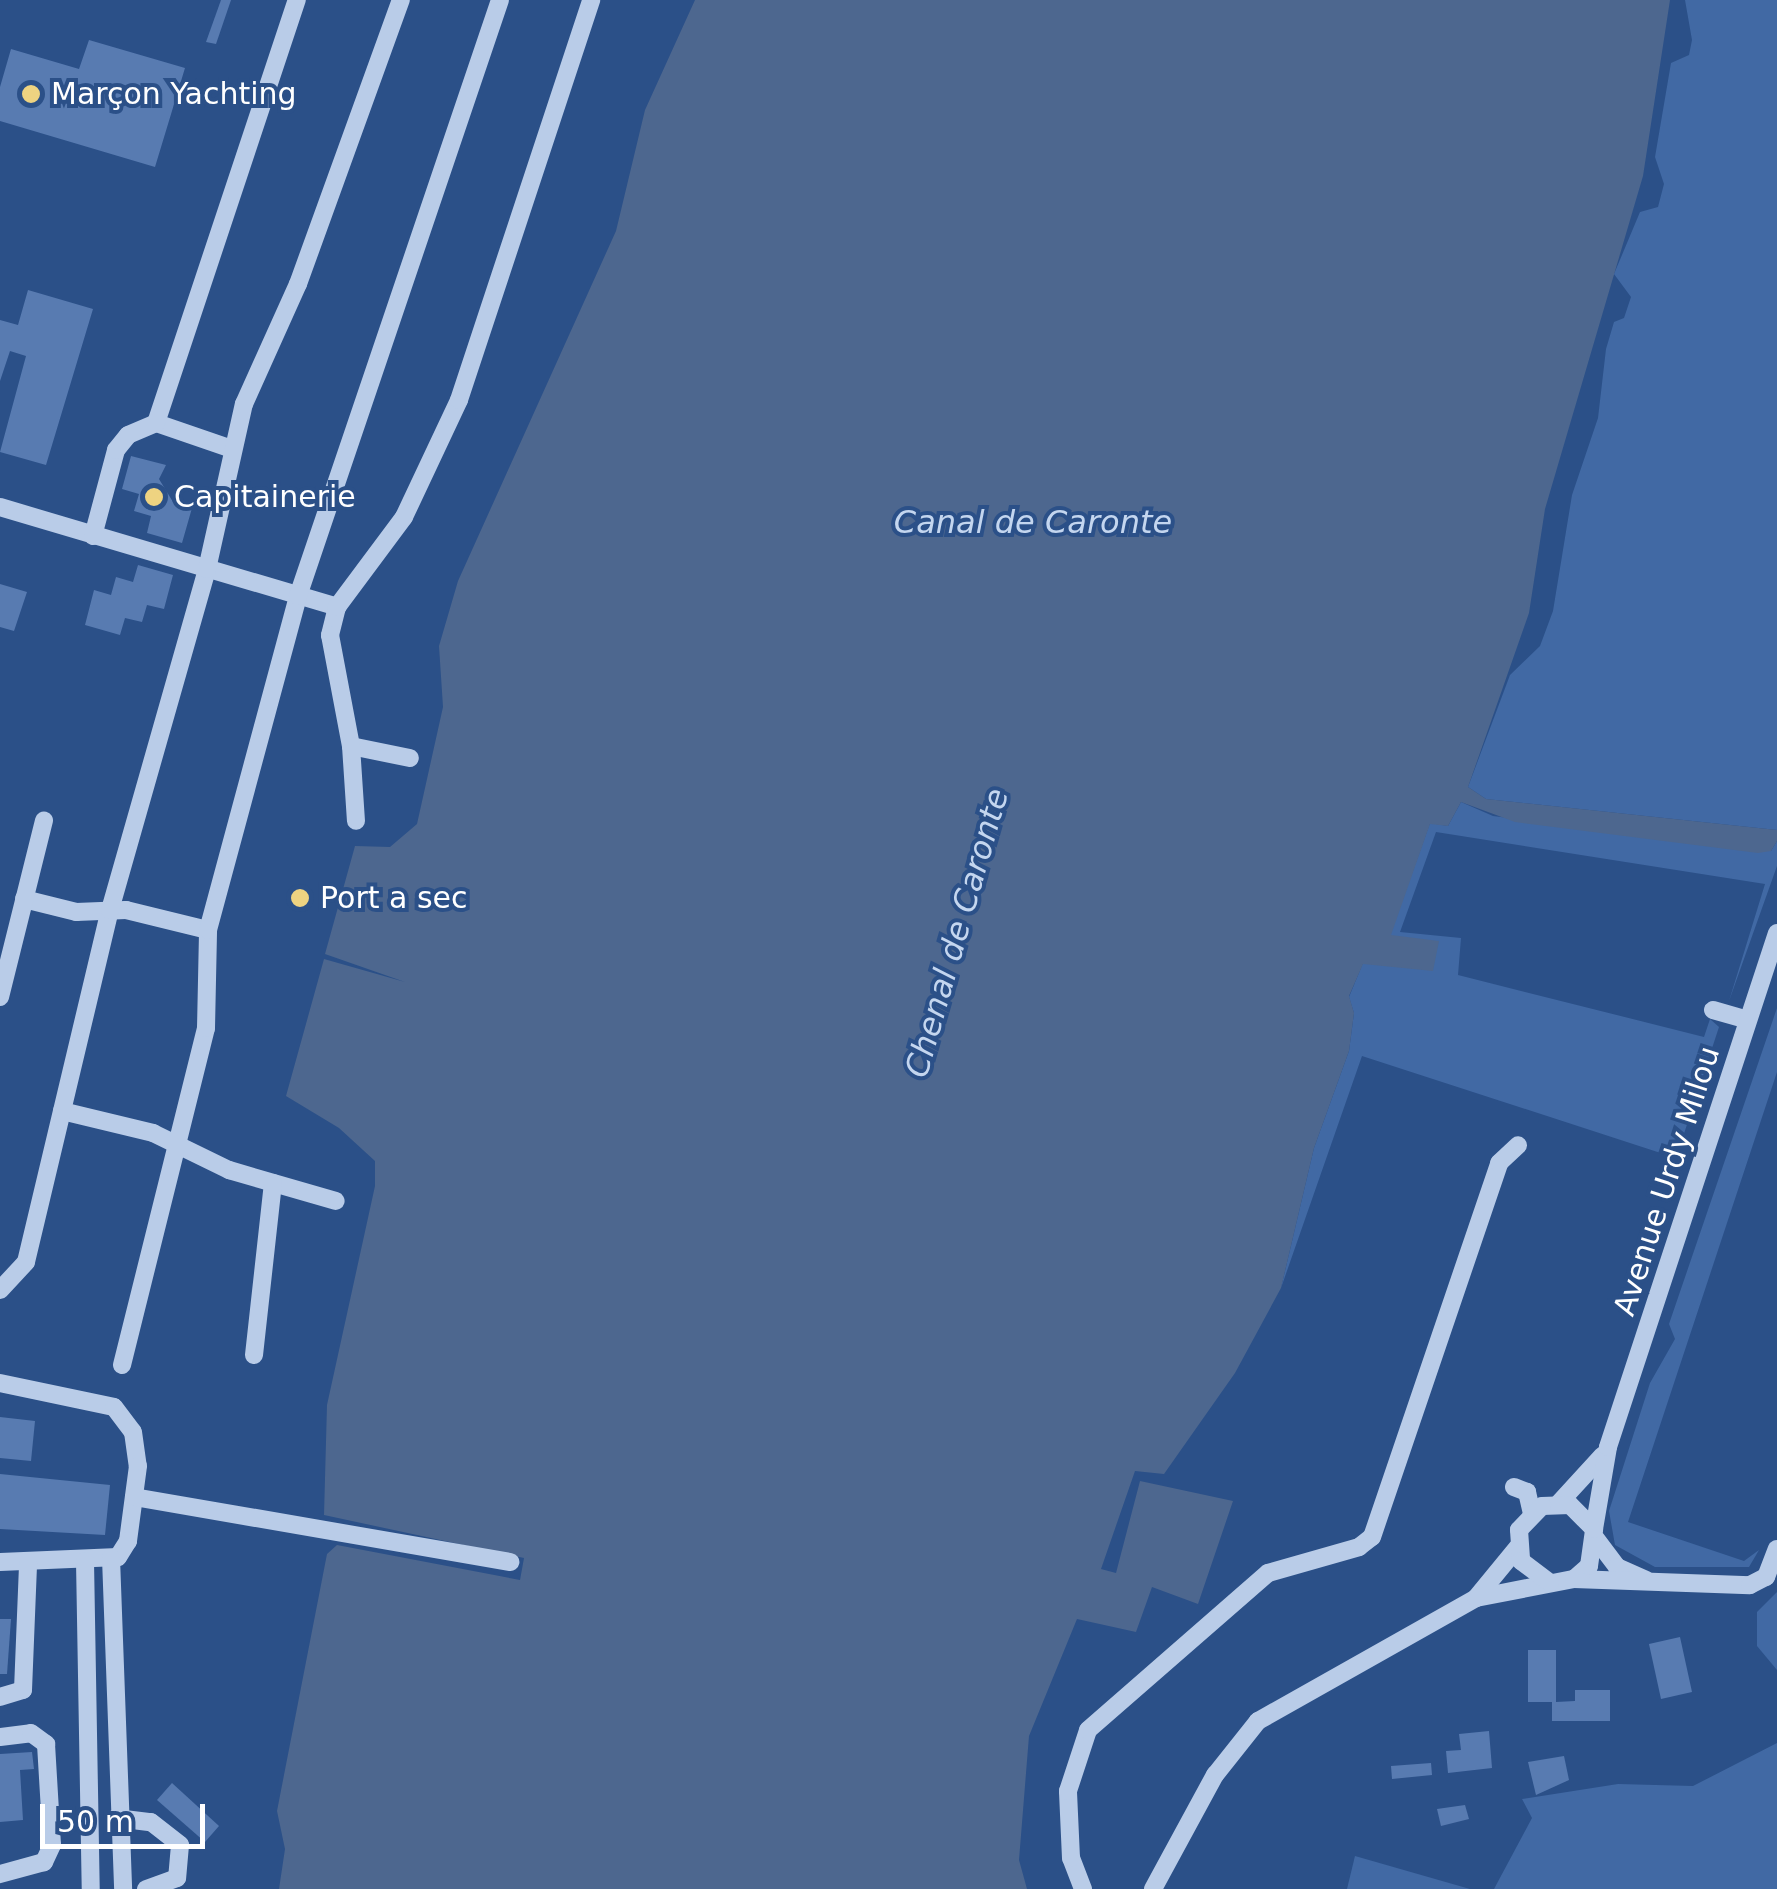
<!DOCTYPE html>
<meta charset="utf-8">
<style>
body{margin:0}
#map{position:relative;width:1777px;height:1889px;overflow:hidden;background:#2b5088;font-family:"DejaVu Sans",sans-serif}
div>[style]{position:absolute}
.green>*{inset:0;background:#4169a4}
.water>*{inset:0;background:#4d678f}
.building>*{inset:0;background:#587bb1}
.minor>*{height:18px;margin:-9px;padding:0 9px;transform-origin:9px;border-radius:9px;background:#b9cce8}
.dots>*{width:28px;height:28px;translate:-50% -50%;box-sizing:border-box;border:5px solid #2b5088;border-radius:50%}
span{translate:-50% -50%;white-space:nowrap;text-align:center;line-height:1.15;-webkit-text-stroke:8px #2b5088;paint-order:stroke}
.poi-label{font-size:30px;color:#fff}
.left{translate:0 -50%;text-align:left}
.street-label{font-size:30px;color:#fff}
.water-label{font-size:32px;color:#c4d6ef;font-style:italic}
.scale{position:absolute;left:40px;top:1804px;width:165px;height:45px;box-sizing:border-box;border:5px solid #fff;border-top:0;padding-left:12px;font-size:30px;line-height:35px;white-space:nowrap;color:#fff;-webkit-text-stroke:8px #2b5088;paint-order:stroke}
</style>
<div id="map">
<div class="green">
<div style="clip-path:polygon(1685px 0,1777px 0,1777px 830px,1486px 799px,1468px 787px,1510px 675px,1540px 646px,1553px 611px,1572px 495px,1598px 418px,1606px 349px,1614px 322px,1624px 318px,1631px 297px,1614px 274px,1640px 212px,1658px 207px,1664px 184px,1655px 157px,1671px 63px,1689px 55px,1692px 40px)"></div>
<div style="clip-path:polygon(1461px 802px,1493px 816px,1771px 851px,1777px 841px,1777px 866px,1729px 1001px,1765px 884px,1436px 832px,1400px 932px,1461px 938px,1458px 975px,1704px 1037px,1710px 1019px,1719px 1027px,1676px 1158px,1362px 1056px,1281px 1288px,1314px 1148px,1349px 1051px,1354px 1013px,1349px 997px,1363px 963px,1433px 970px,1390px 935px,1430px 823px,1448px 826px)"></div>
<div style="clip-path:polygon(1777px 1008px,1777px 1072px,1628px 1522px,1744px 1561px,1759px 1550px,1749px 1567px,1655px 1567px,1615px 1545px,1609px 1511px,1650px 1383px,1675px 1339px,1669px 1324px)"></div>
<div style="clip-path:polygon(1777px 1592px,1777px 1670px,1757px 1646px,1757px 1612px)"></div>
<div style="clip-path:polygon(1777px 1743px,1777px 1889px,1494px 1889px,1532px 1818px,1522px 1799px,1618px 1784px,1693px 1786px)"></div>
<div style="clip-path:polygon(1355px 1856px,1470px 1889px,1347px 1889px)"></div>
</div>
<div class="water">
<div style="clip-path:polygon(695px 0,1670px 0,1643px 176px,1545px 509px,1529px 613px,1468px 787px,1486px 799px,1777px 830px,1777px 841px,1771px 851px,1758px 853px,1515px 822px,1461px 802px,1448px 826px,1430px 824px,1391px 935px,1439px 941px,1433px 971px,1363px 964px,1349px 996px,1354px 1013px,1349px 1051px,1314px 1148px,1281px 1288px,1235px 1373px,1164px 1474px,1135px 1471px,1101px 1569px,1116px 1573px,1140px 1481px,1233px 1501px,1198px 1604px,1152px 1587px,1136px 1632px,1077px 1619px,1029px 1736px,1019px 1860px,1027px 1889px,279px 1889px,285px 1849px,277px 1811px,327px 1554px,337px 1545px,520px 1580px,524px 1558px,324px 1515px,327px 1405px,375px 1186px,375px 1161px,339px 1128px,286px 1096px,324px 959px,405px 982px,325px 954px,355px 846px,390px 847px,417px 824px,443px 707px,439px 646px,458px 581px,616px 231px,645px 110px)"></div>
</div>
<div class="building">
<div style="clip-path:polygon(221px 0,231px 0,216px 44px,206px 42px)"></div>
<div style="clip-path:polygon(89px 40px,185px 68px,155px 167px,0 121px,0 87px,11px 49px,79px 69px)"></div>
<div style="clip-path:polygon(28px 290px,93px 309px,46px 465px,0 452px,26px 356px,10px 351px,0 381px,0 320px,18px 325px)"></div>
<div style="clip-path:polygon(131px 456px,166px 465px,159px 479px,173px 502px,192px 508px,182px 543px,147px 533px,151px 516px,134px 511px,139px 494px,122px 489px)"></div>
<div style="clip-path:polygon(138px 565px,173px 575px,164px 609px,147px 605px,142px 622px,125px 618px,120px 635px,85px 625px,94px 590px,111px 595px,116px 577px,133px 582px)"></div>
<div style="clip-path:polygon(0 584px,27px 592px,14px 631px,0 627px)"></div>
<div style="clip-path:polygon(0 1417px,35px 1421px,31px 1461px,0 1458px)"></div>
<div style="clip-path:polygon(0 1474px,110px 1485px,105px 1535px,0 1529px)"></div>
<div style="clip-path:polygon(0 1619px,11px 1619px,7px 1674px,0 1674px)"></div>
<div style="clip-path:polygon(1680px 1637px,1692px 1692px,1661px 1699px,1649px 1644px)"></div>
<div style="clip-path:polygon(1528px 1650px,1556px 1650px,1556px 1702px,1575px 1701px,1575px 1690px,1610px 1690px,1610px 1721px,1552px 1721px,1552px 1702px,1528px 1702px)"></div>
<div style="clip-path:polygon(1489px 1731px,1492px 1768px,1448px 1773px,1446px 1751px,1461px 1750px,1459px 1734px)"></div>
<div style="clip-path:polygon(32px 1752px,34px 1769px,20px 1770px,23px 1820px,0 1822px,0 1754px)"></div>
<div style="clip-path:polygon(1564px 1756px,1569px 1780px,1536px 1795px,1528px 1762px)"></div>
<div style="clip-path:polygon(1431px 1763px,1432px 1775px,1392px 1779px,1391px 1766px)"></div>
<div style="clip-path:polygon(172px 1783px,219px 1826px,205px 1842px,157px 1800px)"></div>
<div style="clip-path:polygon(1465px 1805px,1469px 1819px,1441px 1826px,1437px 1809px)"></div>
</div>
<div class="minor">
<div style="left:232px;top:449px;width:80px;rotate:-161.1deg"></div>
<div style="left:156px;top:423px;width:446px;rotate:-71.6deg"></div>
<div style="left:0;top:507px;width:352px;rotate:16.5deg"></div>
<div style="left:337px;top:607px;width:29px;rotate:104deg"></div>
<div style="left:330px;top:635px;width:113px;rotate:79.3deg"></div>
<div style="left:351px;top:746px;width:60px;rotate:11.5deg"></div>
<div style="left:93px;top:536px;width:89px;rotate:-75deg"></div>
<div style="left:116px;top:450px;width:19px;rotate:-51deg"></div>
<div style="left:128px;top:435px;width:30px;rotate:-23deg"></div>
<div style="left:337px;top:607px;width:112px;rotate:-53.3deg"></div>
<div style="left:404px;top:517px;width:129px;rotate:-64.8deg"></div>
<div style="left:459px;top:400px;width:421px;rotate:-71.7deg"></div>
<div style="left:351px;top:746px;width:75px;rotate:86.2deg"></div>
<div style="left:24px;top:899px;width:54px;rotate:14deg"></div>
<div style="left:76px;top:912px;width:50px;rotate:-2.3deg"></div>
<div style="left:126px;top:910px;width:84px;rotate:13.7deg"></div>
<div style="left:0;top:997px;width:182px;rotate:-76deg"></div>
<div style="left:1713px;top:1010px;width:36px;rotate:16deg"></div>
<div style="left:62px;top:1111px;width:94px;rotate:13.6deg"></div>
<div style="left:153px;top:1133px;width:85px;rotate:26deg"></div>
<div style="left:229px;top:1170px;width:111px;rotate:16.2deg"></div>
<div style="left:0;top:1290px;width:38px;rotate:-47deg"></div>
<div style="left:26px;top:1262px;width:362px;rotate:-76.6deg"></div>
<div style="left:110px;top:910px;width:355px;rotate:-74.1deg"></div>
<div style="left:207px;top:569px;width:169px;rotate:-77.4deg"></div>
<div style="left:244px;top:404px;width:132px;rotate:-65.8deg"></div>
<div style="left:298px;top:284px;width:302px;rotate:-70.1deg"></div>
<div style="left:254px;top:1355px;width:173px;rotate:-83.7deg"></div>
<div style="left:122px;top:1365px;width:347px;rotate:-76deg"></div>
<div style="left:206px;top:1028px;width:98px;rotate:-88.8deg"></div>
<div style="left:208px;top:930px;width:346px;rotate:-74.9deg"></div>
<div style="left:298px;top:596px;width:629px;rotate:-71.28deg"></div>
<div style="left:0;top:1383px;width:116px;rotate:11.9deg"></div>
<div style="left:114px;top:1407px;width:31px;rotate:53deg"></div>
<div style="left:133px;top:1432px;width:34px;rotate:82deg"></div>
<div style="left:138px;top:1466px;width:76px;rotate:97.6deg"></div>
<div style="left:128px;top:1541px;width:19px;rotate:122deg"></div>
<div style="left:118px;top:1557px;width:118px;rotate:177.6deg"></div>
<div style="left:1514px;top:1487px;width:14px;rotate:21deg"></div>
<div style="left:1527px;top:1492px;width:22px;rotate:77deg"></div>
<div style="left:134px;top:1497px;width:382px;rotate:9.8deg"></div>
<div style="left:1559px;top:1503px;width:64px;rotate:-47.5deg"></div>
<div style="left:1594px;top:1529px;width:83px;rotate:-80.3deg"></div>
<div style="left:1608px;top:1447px;width:541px;rotate:-71.8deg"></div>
<div style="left:1596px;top:1539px;width:35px;rotate:53deg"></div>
<div style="left:1617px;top:1567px;width:32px;rotate:24deg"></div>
<div style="left:111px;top:1558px;width:331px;rotate:87.9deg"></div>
<div style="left:85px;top:1561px;width:328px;rotate:89deg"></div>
<div style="left:1574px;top:1579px;width:176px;rotate:2deg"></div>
<div style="left:1750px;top:1585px;width:18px;rotate:-27deg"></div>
<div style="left:1766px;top:1577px;width:30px;rotate:-69deg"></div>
<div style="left:1476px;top:1598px;width:65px;rotate:-50.6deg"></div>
<div style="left:0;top:1697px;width:24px;rotate:-17deg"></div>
<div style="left:23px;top:1690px;width:127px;rotate:-87.7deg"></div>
<div style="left:0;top:1737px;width:31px;rotate:-7deg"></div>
<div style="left:31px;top:1733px;width:19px;rotate:36deg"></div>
<div style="left:46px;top:1744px;width:101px;rotate:86.6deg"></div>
<div style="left:52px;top:1845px;width:19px;rotate:115deg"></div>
<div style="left:44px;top:1862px;width:46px;rotate:164.7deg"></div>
<div style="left:116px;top:1818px;width:35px;rotate:7deg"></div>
<div style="left:151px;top:1822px;width:37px;rotate:38deg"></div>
<div style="left:180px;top:1845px;width:33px;rotate:95deg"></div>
<div style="left:177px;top:1878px;width:33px;rotate:160deg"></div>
<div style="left:1083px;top:1889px;width:33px;rotate:-111deg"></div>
<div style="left:1071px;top:1858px;width:67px;rotate:-92.6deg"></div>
<div style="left:1068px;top:1791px;width:64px;rotate:-71.8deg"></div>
<div style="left:1088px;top:1730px;width:239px;rotate:-41.1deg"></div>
<div style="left:1268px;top:1573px;width:95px;rotate:-15.9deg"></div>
<div style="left:1359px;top:1547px;width:16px;rotate:-38deg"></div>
<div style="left:1372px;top:1537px;width:395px;rotate:-71.2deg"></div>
<div style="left:1499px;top:1163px;width:26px;rotate:-43deg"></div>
<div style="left:1153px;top:1889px;width:130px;rotate:-61.5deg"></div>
<div style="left:1215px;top:1775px;width:69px;rotate:-51.5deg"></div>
<div style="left:1258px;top:1721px;width:250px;rotate:-29.4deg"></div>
<div style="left:1476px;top:1598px;width:100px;rotate:-11deg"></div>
<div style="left:1574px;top:1579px;width:20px;rotate:-41deg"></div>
<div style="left:1589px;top:1566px;width:37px;rotate:-82deg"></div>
<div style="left:1594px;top:1529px;width:34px;rotate:-135deg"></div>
<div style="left:1570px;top:1505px;width:28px;rotate:178deg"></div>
<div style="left:1542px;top:1506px;width:33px;rotate:134deg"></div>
<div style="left:1519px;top:1530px;width:31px;rotate:86deg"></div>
<div style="left:1521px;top:1561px;width:36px;rotate:37deg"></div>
</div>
<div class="dots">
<div style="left:31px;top:94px;background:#eed381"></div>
<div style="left:154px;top:497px;background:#eed381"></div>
<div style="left:300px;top:898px;background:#eed381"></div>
</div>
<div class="poi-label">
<span class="left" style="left:51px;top:94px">Marçon Yachting</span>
<span class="left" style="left:174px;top:497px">Capitainerie</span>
<span class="left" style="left:320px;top:898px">Port a sec</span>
</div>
<div class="street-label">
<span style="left:1667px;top:1181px;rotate:-72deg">Avenue Urdy Milou</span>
</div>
<div class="water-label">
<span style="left:1033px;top:522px">Canal de Caronte</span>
<span style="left:957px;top:933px;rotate:-74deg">Chenal de Caronte</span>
</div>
<div class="scale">50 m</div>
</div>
